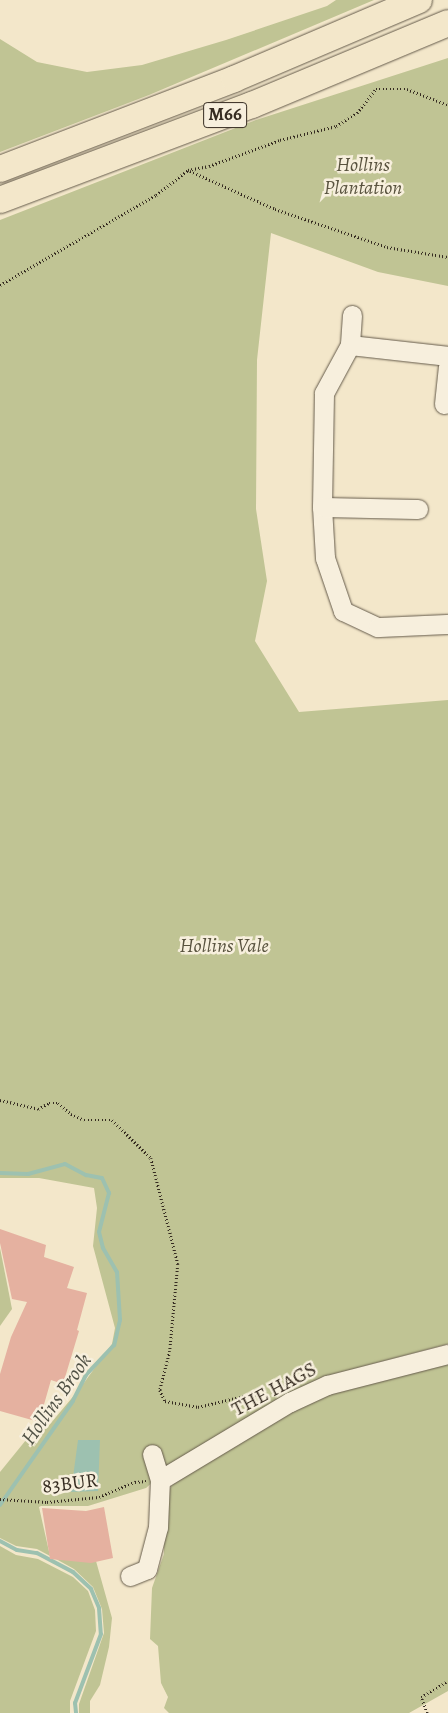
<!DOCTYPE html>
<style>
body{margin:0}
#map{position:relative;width:448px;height:1713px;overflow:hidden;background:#f3e7ca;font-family:Alegreya,serif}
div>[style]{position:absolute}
.green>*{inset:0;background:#c0c494}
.water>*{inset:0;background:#9dc1b0}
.stream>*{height:4px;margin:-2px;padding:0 2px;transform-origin:2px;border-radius:2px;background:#9dc1b0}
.building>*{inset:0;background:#e5b1a0}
.path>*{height:2.5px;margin-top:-1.25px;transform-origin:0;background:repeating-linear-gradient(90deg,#362c21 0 1px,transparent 0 3.5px)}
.roads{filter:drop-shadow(0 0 1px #655b4b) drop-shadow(0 0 1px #655b4b)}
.minor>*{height:19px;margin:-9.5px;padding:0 9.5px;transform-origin:9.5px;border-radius:9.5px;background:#f7efdd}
.highway>*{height:26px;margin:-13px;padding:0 13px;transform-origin:13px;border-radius:13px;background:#f3e7ca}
span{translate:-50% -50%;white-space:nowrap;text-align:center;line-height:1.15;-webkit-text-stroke:5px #f7efdd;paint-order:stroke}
.shield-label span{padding:1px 4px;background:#f7efdd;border:1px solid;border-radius:4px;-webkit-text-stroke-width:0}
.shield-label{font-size:19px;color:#362c21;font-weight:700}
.park-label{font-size:20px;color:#58523e;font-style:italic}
.street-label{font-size:20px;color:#362c21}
.water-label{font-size:21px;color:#505145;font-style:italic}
</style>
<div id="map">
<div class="green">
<div style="clip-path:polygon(336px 0,374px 0,149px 95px,0 152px,0 39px,37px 62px,87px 72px,142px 65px,226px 40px,327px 6px)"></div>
<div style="clip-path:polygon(448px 58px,448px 286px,378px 272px,271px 233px,257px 360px,256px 509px,267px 581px,255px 641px,299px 712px,448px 700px,448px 1344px,323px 1377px,174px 1463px,146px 1488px,88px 1506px,41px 1506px,39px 1507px,50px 1556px,37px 1549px,16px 1546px,0 1538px,0 1472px,39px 1424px,46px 1429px,81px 1387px,112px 1344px,115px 1328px,93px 1246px,97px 1208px,94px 1188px,39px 1178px,0 1178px,0 220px,256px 120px)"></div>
<div style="clip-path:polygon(0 1248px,12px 1309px,0 1326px)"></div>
<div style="clip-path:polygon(448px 1361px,448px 1691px,409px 1713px,169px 1713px,164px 1708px,168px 1697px,161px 1683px,158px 1646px,150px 1639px,152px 1588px,164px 1554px,164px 1499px,176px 1478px,307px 1402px,353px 1385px)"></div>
<div style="clip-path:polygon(0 1546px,16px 1555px,38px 1559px,73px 1577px,88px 1591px,95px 1610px,96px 1631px,70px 1701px,70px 1713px,0 1713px)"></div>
<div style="clip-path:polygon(56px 1559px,96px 1561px,112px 1618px,109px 1647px,100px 1685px,90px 1701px,90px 1713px,79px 1713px,79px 1704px,104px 1633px,102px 1609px,93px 1587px,74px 1569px)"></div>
</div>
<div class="water">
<div style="clip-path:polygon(78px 1440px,100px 1440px,98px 1491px,71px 1492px)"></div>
</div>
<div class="stream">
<div style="left:0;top:1173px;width:28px;rotate:2deg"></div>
<div style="left:28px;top:1174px;width:38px;rotate:-15deg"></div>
<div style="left:65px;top:1164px;width:24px;rotate:28deg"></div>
<div style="left:86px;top:1175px;width:16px;rotate:11deg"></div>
<div style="left:102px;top:1178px;width:17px;rotate:65deg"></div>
<div style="left:109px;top:1193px;width:40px;rotate:104.4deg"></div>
<div style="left:99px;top:1232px;width:16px;rotate:76deg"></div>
<div style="left:103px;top:1248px;width:28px;rotate:60deg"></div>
<div style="left:117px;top:1272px;width:48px;rotate:86.4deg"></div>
<div style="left:120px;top:1320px;width:26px;rotate:103deg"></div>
<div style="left:114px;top:1345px;width:41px;rotate:133deg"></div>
<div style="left:86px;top:1375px;width:29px;rotate:117deg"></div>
<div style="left:73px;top:1401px;width:127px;rotate:125.1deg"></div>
<div style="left:0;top:1541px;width:19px;rotate:28deg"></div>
<div style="left:17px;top:1550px;width:20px;rotate:9deg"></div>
<div style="left:37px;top:1553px;width:41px;rotate:27.8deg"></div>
<div style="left:73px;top:1572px;width:25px;rotate:43deg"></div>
<div style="left:91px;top:1589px;width:21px;rotate:67deg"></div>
<div style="left:99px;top:1608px;width:26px;rotate:86deg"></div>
<div style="left:101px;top:1634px;width:74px;rotate:110.6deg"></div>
<div style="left:75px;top:1703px;width:10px;rotate:84deg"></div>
</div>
<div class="building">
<div style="clip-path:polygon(0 1229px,46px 1245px,44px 1257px,74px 1267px,67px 1288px,87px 1293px,77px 1330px,79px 1331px,63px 1384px,51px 1380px,39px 1422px,0 1411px,0 1374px,11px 1337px,27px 1302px,12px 1299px,0 1243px)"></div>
<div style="clip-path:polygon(104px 1507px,113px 1558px,91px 1563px,50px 1559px,42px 1508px,86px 1511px)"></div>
</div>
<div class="path">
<div style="left:190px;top:171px;width:93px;rotate:24.1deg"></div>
<div style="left:275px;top:209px;width:118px;rotate:18.7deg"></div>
<div style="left:387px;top:247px;width:62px;rotate:9.3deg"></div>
<div style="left:0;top:285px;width:180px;rotate:-30deg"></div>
<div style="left:156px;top:195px;width:41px;rotate:-38deg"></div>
<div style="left:188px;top:170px;width:21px;rotate:-11deg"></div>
<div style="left:209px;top:166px;width:76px;rotate:-20.1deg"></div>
<div style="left:280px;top:140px;width:58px;rotate:-14deg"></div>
<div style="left:336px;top:126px;width:25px;rotate:-32deg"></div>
<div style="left:357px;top:113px;width:31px;rotate:-52deg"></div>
<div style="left:376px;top:89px;width:31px"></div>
<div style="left:407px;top:89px;width:44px;rotate:21.3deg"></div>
<div style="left:0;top:1100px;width:39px;rotate:13deg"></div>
<div style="left:38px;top:1109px;width:13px;rotate:-29deg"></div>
<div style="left:49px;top:1103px;width:9px"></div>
<div style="left:58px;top:1103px;width:17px;rotate:40deg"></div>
<div style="left:71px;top:1114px;width:14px;rotate:25deg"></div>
<div style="left:84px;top:1120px;width:28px"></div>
<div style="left:112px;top:1120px;width:54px;rotate:44.3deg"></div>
<div style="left:151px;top:1158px;width:109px;rotate:75.7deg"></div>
<div style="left:178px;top:1264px;width:87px;rotate:95.3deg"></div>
<div style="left:170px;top:1351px;width:40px;rotate:104.4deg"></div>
<div style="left:160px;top:1390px;width:12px;rotate:66deg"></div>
<div style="left:165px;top:1401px;width:34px;rotate:10deg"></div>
<div style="left:198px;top:1407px;width:56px;rotate:-13.5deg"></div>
<div style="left:252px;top:1394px;width:15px;rotate:11deg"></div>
<div style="left:284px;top:1387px;width:10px;rotate:-45deg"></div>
<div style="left:291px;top:1380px;width:5px;rotate:68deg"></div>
<div style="left:0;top:1499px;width:47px;rotate:3.7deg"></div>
<div style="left:47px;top:1502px;width:52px;rotate:-5.5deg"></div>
<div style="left:99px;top:1497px;width:39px;rotate:-23deg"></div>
<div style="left:135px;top:1482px;width:11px;rotate:-5deg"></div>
<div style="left:427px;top:1713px;width:17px;rotate:-111deg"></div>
<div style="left:421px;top:1697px;width:31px;rotate:-31deg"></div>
</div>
<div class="roads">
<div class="minor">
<div style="left:352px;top:315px;width:30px;rotate:94deg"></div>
<div style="left:350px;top:345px;width:55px;rotate:118.4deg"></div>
<div style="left:324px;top:393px;width:114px;rotate:91deg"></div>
<div style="left:322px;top:507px;width:51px;rotate:86.6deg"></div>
<div style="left:325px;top:558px;width:56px;rotate:71.2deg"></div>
<div style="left:343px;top:611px;width:38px;rotate:25deg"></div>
<div style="left:378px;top:627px;width:70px;rotate:-2.5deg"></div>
<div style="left:350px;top:345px;width:99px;rotate:6.4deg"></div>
<div style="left:444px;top:404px;width:37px;rotate:-84deg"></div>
<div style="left:322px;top:507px;width:96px;rotate:1.2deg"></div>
<div style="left:160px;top:1480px;width:152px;rotate:-31deg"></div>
<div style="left:290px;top:1402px;width:41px;rotate:-24.7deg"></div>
<div style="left:327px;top:1385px;width:125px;rotate:-14.4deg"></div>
<div style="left:130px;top:1576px;width:18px;rotate:-22deg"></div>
<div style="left:147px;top:1569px;width:43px;rotate:-75.3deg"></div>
<div style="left:158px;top:1527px;width:47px;rotate:-87.6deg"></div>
<div style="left:160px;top:1480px;width:27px;rotate:-107deg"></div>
</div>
<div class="highway">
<div style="left:0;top:169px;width:251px;rotate:-21deg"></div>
<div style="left:234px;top:79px;width:201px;rotate:-23.1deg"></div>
<div style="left:0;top:200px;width:269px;rotate:-20.7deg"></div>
<div style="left:252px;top:105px;width:212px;rotate:-22.7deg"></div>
</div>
</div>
<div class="shield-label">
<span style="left:225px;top:115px">M66</span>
</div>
<div class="park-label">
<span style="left:363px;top:176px">Hollins<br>Plantation</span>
<span style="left:224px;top:945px">Hollins Vale</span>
</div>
<div class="street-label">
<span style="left:274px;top:1389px;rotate:-28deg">THE HAGS</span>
<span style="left:70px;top:1483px;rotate:-7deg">83BUR</span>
</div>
<div class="water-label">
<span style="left:56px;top:1399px;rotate:-55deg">Hollins Brook</span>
</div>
</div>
